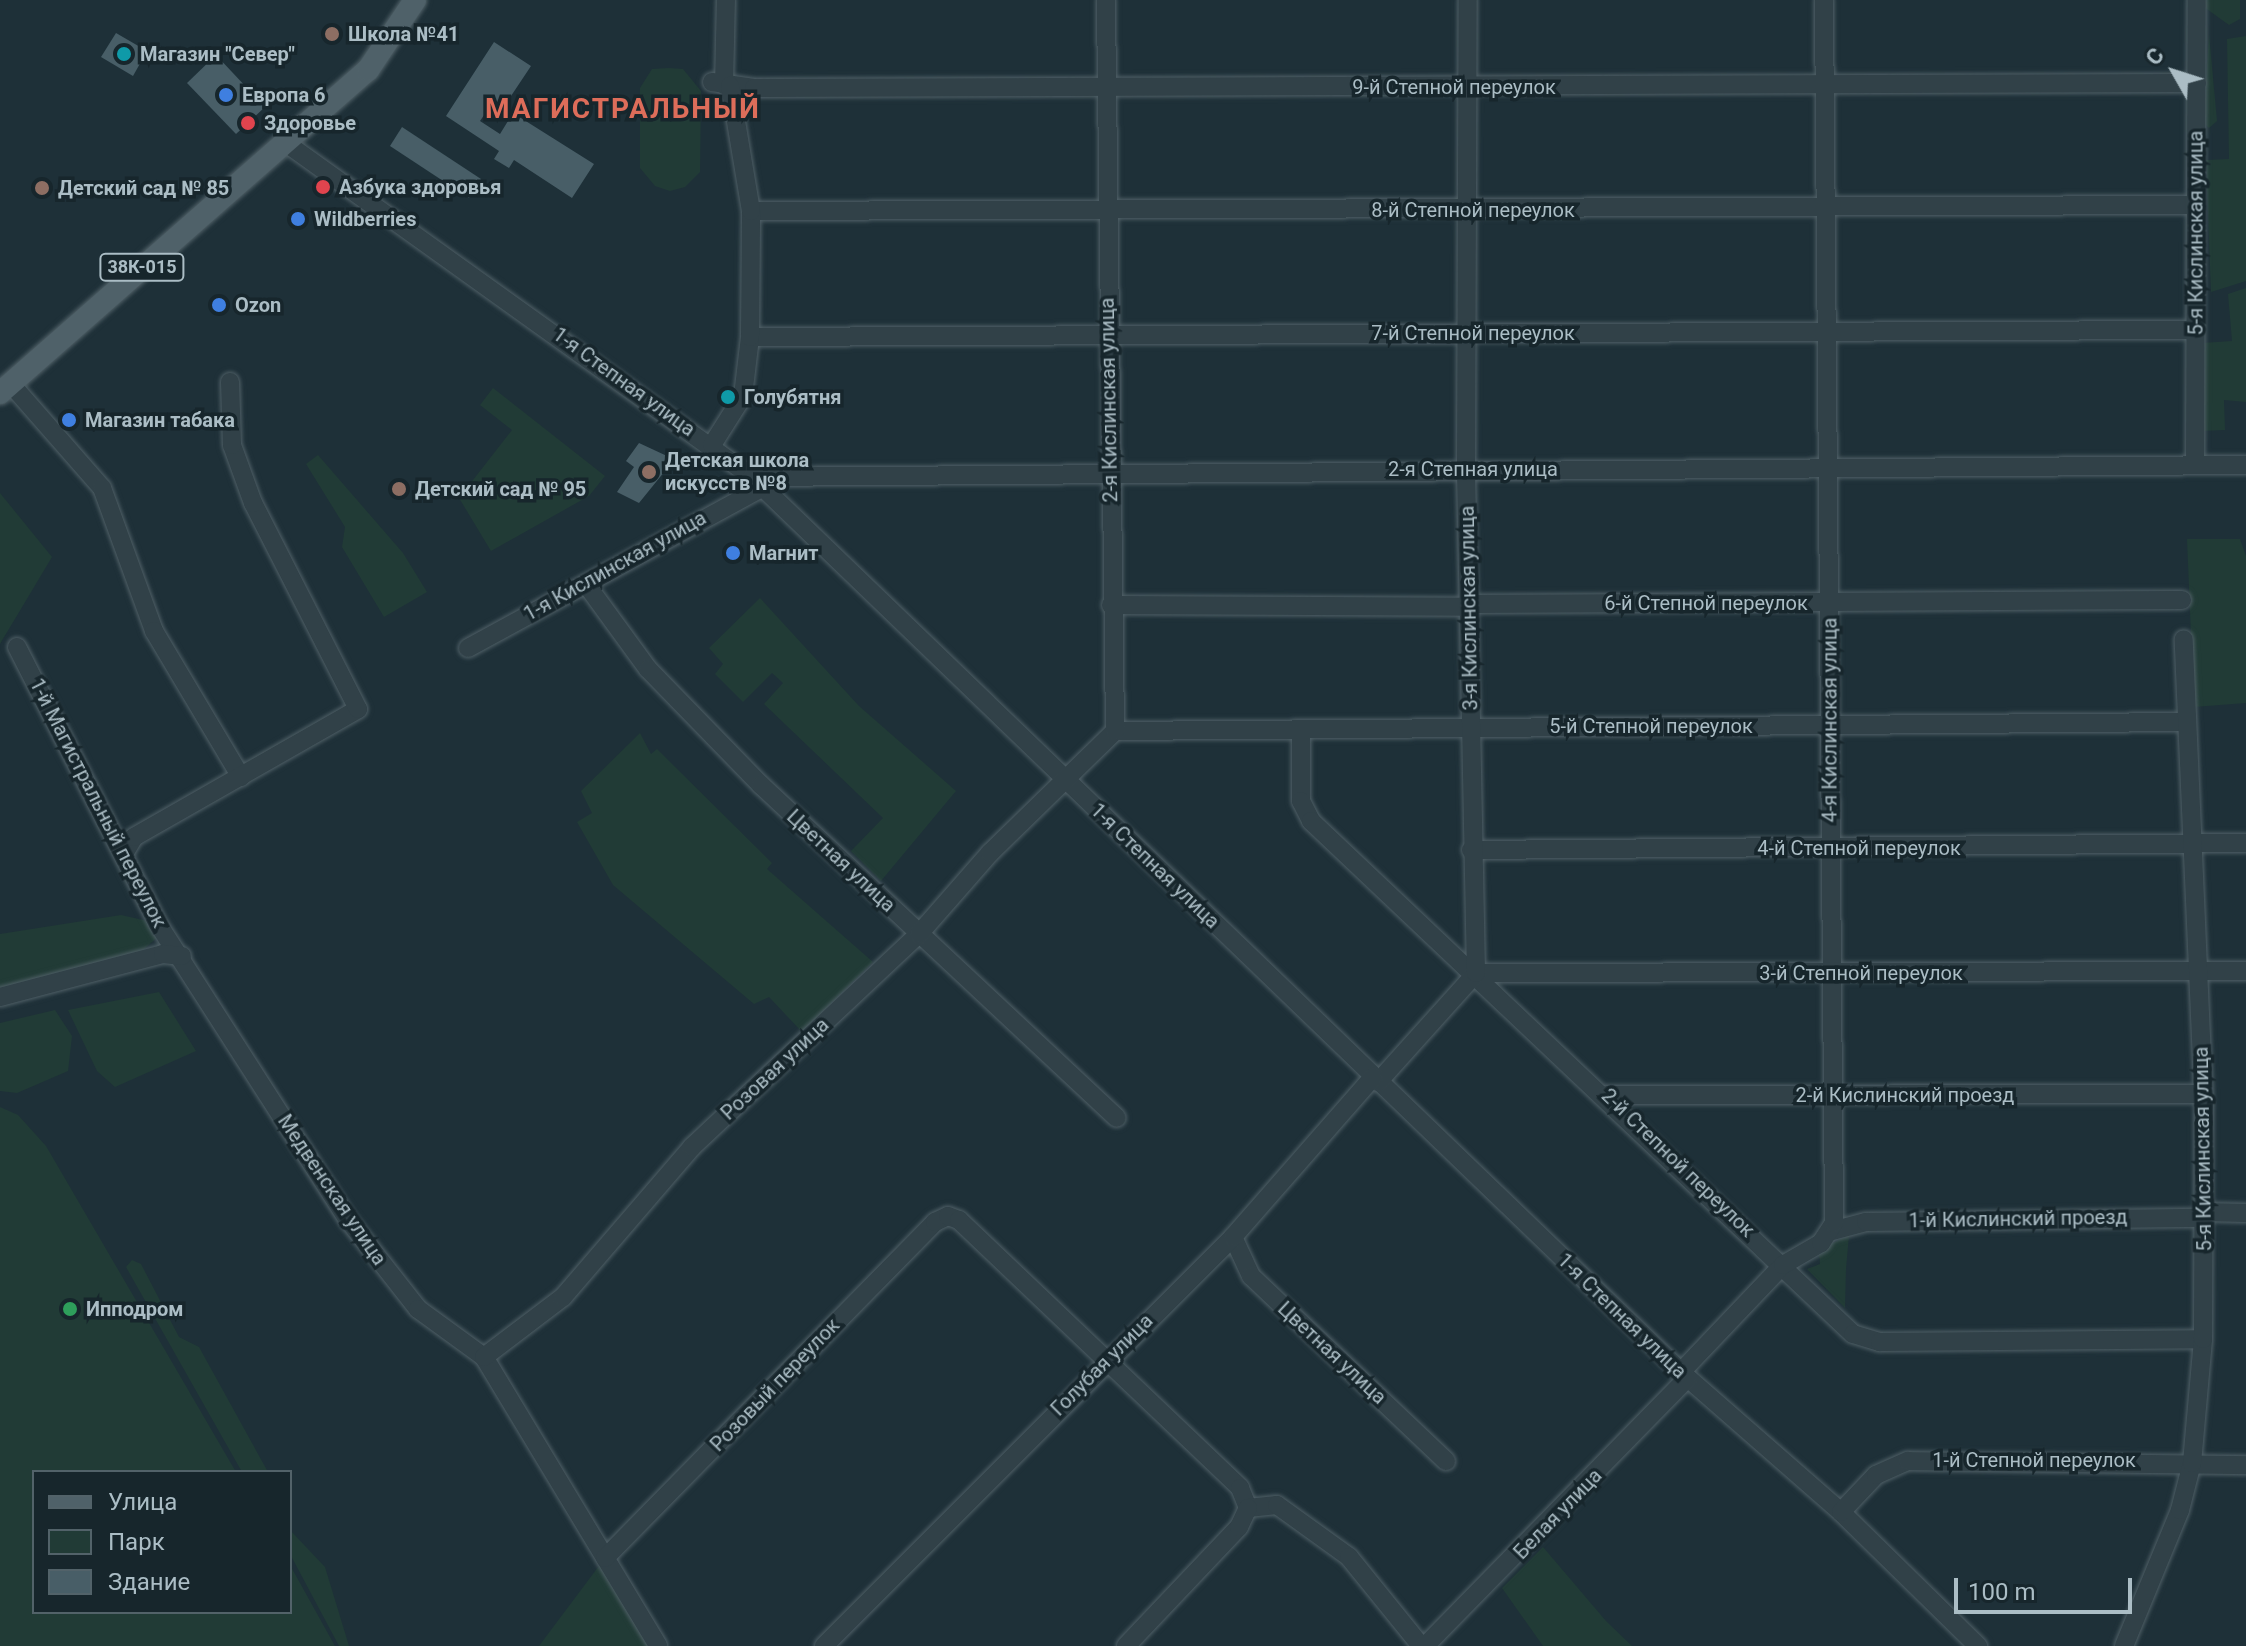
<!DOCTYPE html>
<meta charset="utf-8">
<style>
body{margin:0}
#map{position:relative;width:2246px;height:1646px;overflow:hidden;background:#1e3038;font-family:Roboto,sans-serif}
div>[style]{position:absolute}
.green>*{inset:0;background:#213b36}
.building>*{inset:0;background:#485e67}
.roads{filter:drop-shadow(0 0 2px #4f5f66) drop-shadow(0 0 2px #4f5f66)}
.minor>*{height:18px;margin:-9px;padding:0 9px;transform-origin:9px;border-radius:9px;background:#314148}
.major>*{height:22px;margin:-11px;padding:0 11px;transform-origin:11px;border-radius:11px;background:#4f6169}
.dots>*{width:22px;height:22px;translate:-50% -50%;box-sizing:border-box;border:4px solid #17262c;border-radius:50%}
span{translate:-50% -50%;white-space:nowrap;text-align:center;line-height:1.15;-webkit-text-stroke:7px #17262c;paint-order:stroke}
.shield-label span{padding:2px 6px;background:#17262c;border:2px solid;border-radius:6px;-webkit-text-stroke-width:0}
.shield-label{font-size:18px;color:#abbdc5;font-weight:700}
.poi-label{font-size:20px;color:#abbdc5;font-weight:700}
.left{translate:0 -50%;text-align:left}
.street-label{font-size:20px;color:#abbdc5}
.district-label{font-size:28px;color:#dd6d5a;font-weight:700;letter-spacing:2px}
.legend{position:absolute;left:32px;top:1470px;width:260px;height:144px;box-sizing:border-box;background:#17262c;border:2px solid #526269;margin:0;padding:10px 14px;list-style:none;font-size:24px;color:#abbdc5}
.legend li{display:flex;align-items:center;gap:16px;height:40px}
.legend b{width:40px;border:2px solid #526269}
.north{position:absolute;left:2134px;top:32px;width:80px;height:80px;-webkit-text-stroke:6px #17262c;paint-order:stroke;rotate:309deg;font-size:22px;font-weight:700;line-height:32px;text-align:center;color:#abbdc5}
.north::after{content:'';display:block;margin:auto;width:28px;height:36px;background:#abbdc5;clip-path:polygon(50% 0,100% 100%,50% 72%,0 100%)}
.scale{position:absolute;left:1954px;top:1578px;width:178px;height:36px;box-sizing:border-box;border:4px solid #abbdc5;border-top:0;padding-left:10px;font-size:24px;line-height:28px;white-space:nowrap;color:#abbdc5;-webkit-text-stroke:6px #17262c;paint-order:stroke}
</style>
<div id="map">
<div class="green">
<div style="clip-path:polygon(2204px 0,2240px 0,2240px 19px,2229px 25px,2204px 7px)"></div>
<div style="clip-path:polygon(2209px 34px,2217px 121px,2209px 128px,2203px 123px)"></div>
<div style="clip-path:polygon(2246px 36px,2246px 281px,2211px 292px,2206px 160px,2229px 159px,2227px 39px)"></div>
<div style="clip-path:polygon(669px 68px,683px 69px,701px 91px,700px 172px,685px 187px,670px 191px,655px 186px,640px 168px,640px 88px,652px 69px)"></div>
<div style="clip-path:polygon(2246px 288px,2246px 402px,2224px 400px,2225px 430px,2202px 431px,2202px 343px,2232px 341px,2228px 294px)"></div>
<div style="clip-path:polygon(493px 388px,605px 476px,589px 496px,491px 551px,459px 498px,512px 430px,480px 405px)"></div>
<div style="clip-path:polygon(318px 455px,403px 553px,427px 592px,384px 617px,342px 547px,345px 527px,306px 464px)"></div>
<div style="clip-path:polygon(0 493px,52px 557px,0 644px)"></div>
<div style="clip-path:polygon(2187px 539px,2240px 539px,2246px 556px,2246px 703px,2194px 707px)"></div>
<div style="clip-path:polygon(760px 598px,859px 706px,956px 791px,881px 881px,851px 851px,883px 818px,764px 704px,783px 683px,772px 673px,743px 702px,715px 674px,723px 664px,709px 648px)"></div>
<div style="clip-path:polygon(640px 733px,651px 754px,657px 749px,772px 863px,767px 869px,873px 962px,802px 1032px,769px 997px,754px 1004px,613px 885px,577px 822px,592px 813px,581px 791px)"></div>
<div style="clip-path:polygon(121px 915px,170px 926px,134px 958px,0 996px,0 934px)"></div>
<div style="clip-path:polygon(159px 992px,196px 1051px,115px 1087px,97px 1071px,68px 1010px)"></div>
<div style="clip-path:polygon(55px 1010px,72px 1036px,68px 1071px,17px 1093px,0 1091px,0 1023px)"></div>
<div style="clip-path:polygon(0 1107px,18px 1115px,46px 1146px,236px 1472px,34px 1472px,34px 1612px,290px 1612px,290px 1565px,335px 1646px,0 1646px)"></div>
<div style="clip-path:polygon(1849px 1235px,1846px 1269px,1845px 1308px,1807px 1269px,1820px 1264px,1819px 1250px)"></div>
<div style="clip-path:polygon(132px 1260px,141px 1264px,179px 1337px,199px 1347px,268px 1472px,242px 1472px,126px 1267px)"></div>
<div style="clip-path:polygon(290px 1530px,325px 1567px,349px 1646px,339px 1646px,290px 1554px)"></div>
<div style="clip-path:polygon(1543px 1547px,1606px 1621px,1632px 1646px,1543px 1646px,1502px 1588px)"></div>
<div style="clip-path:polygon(605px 1558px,657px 1646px,539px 1646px)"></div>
</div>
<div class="building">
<div style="clip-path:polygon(116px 33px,147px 51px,133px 76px,101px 57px)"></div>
<div style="clip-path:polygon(494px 42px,531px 66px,503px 108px,493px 102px,480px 121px,500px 134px,513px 113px,594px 164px,572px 198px,514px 160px,509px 168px,494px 159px,499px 151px,446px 116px)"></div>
<div style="clip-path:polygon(216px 55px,265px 107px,236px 134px,187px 83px)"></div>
<div style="clip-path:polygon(402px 127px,481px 179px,469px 198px,390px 146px)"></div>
<div style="clip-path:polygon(639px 443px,667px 456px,669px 466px,639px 503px,617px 492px,634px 467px,626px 461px)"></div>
</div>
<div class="roads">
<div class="minor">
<div style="left:712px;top:82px;width:42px;rotate:8.1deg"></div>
<div style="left:754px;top:88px;width:1443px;rotate:-0.2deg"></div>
<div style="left:724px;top:85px;width:85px;rotate:-88.7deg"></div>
<div style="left:286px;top:143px;width:573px;rotate:35.63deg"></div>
<div style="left:752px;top:477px;width:1290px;rotate:43.93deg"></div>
<div style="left:1681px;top:1372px;width:213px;rotate:41.2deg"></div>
<div style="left:1841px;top:1512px;width:192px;rotate:44.4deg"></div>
<div style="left:751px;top:211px;width:1445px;rotate:-0.24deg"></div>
<div style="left:750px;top:337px;width:1445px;rotate:-0.28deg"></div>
<div style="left:11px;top:384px;width:138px;rotate:48.8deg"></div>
<div style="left:102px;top:488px;width:152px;rotate:70deg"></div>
<div style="left:154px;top:631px;width:170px;rotate:59.2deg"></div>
<div style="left:712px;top:445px;width:58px;rotate:-57.7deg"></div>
<div style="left:743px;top:396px;width:59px;rotate:-83.2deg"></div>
<div style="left:750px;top:337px;width:126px;rotate:-89.5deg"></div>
<div style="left:751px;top:211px;width:127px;rotate:-99.5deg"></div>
<div style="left:2195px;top:465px;width:465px;rotate:-89.8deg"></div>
<div style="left:752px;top:477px;width:1494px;rotate:-0.46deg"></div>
<div style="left:586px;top:584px;width:105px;rotate:53.9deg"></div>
<div style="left:648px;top:669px;width:162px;rotate:45.8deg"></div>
<div style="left:761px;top:785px;width:487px;rotate:43.1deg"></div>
<div style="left:1469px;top:604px;width:713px;rotate:-0.32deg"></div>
<div style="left:1111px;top:605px;width:358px;rotate:0.3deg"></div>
<div style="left:17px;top:647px;width:311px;rotate:63deg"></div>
<div style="left:158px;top:924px;width:353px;rotate:57.3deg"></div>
<div style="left:349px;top:1221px;width:112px;rotate:51.9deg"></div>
<div style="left:418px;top:1309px;width:82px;rotate:36deg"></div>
<div style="left:484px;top:1357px;width:337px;rotate:58.9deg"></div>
<div style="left:468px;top:648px;width:336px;rotate:-28.6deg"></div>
<div style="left:1301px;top:729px;width:72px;rotate:90deg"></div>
<div style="left:1301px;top:801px;width:22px;rotate:63deg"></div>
<div style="left:1311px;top:821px;width:746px;rotate:43.43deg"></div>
<div style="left:1853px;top:1334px;width:28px;rotate:17deg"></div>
<div style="left:1880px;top:1342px;width:323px;rotate:-0.5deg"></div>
<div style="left:1115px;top:731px;width:1072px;rotate:-0.48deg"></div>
<div style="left:1471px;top:850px;width:775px;rotate:-0.52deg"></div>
<div style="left:125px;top:852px;width:17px;rotate:-59deg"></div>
<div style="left:134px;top:837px;width:258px;rotate:-29.7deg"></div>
<div style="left:358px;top:709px;width:231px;rotate:-117deg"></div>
<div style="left:253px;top:503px;width:62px;rotate:-109.9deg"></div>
<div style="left:232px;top:445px;width:63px;rotate:-91.8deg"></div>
<div style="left:1476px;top:973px;width:770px;rotate:-0.15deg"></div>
<div style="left:0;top:997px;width:169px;rotate:-14.8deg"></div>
<div style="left:163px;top:954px;width:19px;rotate:6deg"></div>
<div style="left:1378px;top:1082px;width:147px;rotate:-48deg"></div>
<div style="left:1476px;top:973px;width:503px;rotate:-91.14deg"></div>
<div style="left:1466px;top:470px;width:470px;rotate:-89.8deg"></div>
<div style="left:1607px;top:1095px;width:596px;rotate:-0.1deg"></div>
<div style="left:2204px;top:1212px;width:42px;rotate:1.4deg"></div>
<div style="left:1832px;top:1231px;width:35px;rotate:-15deg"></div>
<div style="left:1866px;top:1222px;width:338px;rotate:-0.7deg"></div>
<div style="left:1233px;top:1237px;width:43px;rotate:65.2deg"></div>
<div style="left:1251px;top:1276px;width:269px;rotate:43.5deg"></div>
<div style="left:484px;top:1357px;width:99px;rotate:-37.2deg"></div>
<div style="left:563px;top:1297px;width:198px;rotate:-49.3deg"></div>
<div style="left:692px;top:1147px;width:311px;rotate:-43.2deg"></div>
<div style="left:919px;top:934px;width:108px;rotate:-48.8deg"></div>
<div style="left:990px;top:853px;width:175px;rotate:-44.3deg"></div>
<div style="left:1115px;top:731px;width:731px;rotate:-90.71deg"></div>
<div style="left:1681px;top:1372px;width:148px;rotate:-46.4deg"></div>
<div style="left:1783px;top:1265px;width:44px;rotate:-30.1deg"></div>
<div style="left:1821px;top:1243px;width:24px;rotate:-57deg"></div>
<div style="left:1834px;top:1223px;width:1223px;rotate:-90.47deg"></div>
<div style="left:1841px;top:1512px;width:51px;rotate:-46.6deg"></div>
<div style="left:1876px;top:1475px;width:35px;rotate:-24deg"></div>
<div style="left:1908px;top:1461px;width:338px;rotate:0.7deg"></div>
<div style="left:605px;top:1558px;width:471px;rotate:-45.5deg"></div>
<div style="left:935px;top:1222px;width:14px;rotate:-25deg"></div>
<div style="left:948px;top:1216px;width:12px;rotate:20deg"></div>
<div style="left:959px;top:1220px;width:388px;rotate:43.6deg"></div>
<div style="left:1240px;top:1488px;width:22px;rotate:68deg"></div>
<div style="left:1248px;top:1508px;width:29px;rotate:-6deg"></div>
<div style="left:1277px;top:1505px;width:89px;rotate:35.8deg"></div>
<div style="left:1349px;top:1557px;width:114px;rotate:51deg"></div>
<div style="left:824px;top:1646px;width:578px;rotate:-45deg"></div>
<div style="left:1233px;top:1237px;width:213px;rotate:-48.8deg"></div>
<div style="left:1126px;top:1646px;width:164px;rotate:-46.5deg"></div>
<div style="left:1239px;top:1527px;width:21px;rotate:-65deg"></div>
<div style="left:1425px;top:1646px;width:375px;rotate:-45.6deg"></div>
<div style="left:2124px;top:1646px;width:147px;rotate:-67.6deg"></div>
<div style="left:2180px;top:1510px;width:49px;rotate:-75.7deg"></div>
<div style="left:2192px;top:1463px;width:124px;rotate:-84.9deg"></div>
<div style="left:2203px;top:1339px;width:233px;rotate:-89.8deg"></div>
<div style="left:2204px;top:1106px;width:467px;rotate:-92.5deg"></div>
</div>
<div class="major">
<div style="left:0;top:393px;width:490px;rotate:-41.3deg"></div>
<div style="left:368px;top:70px;width:84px;rotate:-56.1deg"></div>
</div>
</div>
<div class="dots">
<div style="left:332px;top:34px;background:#8d6e63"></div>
<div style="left:124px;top:54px;background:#0f9aa8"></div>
<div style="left:226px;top:95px;background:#3f7fe0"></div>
<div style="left:248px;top:123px;background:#e0444e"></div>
<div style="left:323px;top:187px;background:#e0444e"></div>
<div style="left:42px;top:188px;background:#8d6e63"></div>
<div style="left:298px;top:219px;background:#3f7fe0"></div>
<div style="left:219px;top:305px;background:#3f7fe0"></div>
<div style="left:728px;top:397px;background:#0f9aa8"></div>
<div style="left:69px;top:420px;background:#3f7fe0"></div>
<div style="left:649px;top:472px;background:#8d6e63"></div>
<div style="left:399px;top:489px;background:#8d6e63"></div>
<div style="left:733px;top:553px;background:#3f7fe0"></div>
<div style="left:70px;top:1309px;background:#2e9e5b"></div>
</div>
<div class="shield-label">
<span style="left:142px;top:267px">38К-015</span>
</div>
<div class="poi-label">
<span class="left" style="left:348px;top:34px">Школа №41</span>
<span class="left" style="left:140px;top:54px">Магазин "Север"</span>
<span class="left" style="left:242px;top:95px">Европа 6</span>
<span class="left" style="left:264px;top:123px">Здоровье</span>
<span class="left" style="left:339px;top:187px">Азбука здоровья</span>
<span class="left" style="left:58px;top:188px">Детский сад № 85</span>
<span class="left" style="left:314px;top:219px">Wildberries</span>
<span class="left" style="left:235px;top:305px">Ozon</span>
<span class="left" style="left:744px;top:397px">Голубятня</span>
<span class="left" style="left:85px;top:420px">Магазин табака</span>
<span class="left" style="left:665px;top:472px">Детская школа<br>искусств №8</span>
<span class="left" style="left:415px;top:489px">Детский сад № 95</span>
<span class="left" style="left:749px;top:553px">Магнит</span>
<span class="left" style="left:86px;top:1309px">Ипподром</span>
</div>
<div class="street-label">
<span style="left:1454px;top:87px">9-й Степной переулок</span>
<span style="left:1473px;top:210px">8-й Степной переулок</span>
<span style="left:2196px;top:233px;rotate:-90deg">5-я Кислинская улица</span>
<span style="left:1473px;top:333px">7-й Степной переулок</span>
<span style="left:624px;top:382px;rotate:36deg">1-я Степная улица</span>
<span style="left:1109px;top:400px;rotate:-91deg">2-я Кислинская улица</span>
<span style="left:1473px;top:469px">2-я Степная улица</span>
<span style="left:615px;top:566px;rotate:-29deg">1-я Кислинская улица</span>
<span style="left:1706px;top:603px">6-й Степной переулок</span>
<span style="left:1469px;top:608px;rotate:-91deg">3-я Кислинская улица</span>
<span style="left:1830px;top:720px;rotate:-90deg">4-я Кислинская улица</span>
<span style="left:1651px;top:726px">5-й Степной переулок</span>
<span style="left:98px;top:803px;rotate:63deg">1-й Магистральный переулок</span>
<span style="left:1859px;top:848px">4-й Степной переулок</span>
<span style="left:841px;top:861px;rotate:43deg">Цветная улица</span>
<span style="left:1155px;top:866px;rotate:44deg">1-я Степная улица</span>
<span style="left:1861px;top:973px">3-й Степной переулок</span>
<span style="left:775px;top:1069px;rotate:-43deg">Розовая улица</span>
<span style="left:1905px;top:1095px">2-й Кислинский проезд</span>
<span style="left:2203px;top:1149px;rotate:-91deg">5-я Кислинская улица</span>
<span style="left:1678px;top:1163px;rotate:44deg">2-й Степной переулок</span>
<span style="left:332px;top:1190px;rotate:56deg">Медвенская улица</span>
<span style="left:2018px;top:1219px;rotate:-1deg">1-й Кислинский проезд</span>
<span style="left:1622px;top:1316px;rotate:44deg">1-я Степная улица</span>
<span style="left:1332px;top:1353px;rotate:43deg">Цветная улица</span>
<span style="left:1102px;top:1365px;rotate:-45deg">Голубая улица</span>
<span style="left:775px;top:1385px;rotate:-46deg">Розовый переулок</span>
<span style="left:2034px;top:1460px">1-й Степной переулок</span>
<span style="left:1558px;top:1514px;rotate:-46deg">Белая улица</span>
</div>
<div class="district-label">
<span style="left:623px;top:109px">МАГИСТРАЛЬНЫЙ</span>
</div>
<ul class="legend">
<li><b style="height:10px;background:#4f6169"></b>Улица</li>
<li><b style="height:22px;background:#213b36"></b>Парк</li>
<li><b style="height:22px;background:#485e67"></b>Здание</li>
</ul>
<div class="north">С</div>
<div class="scale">100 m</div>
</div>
